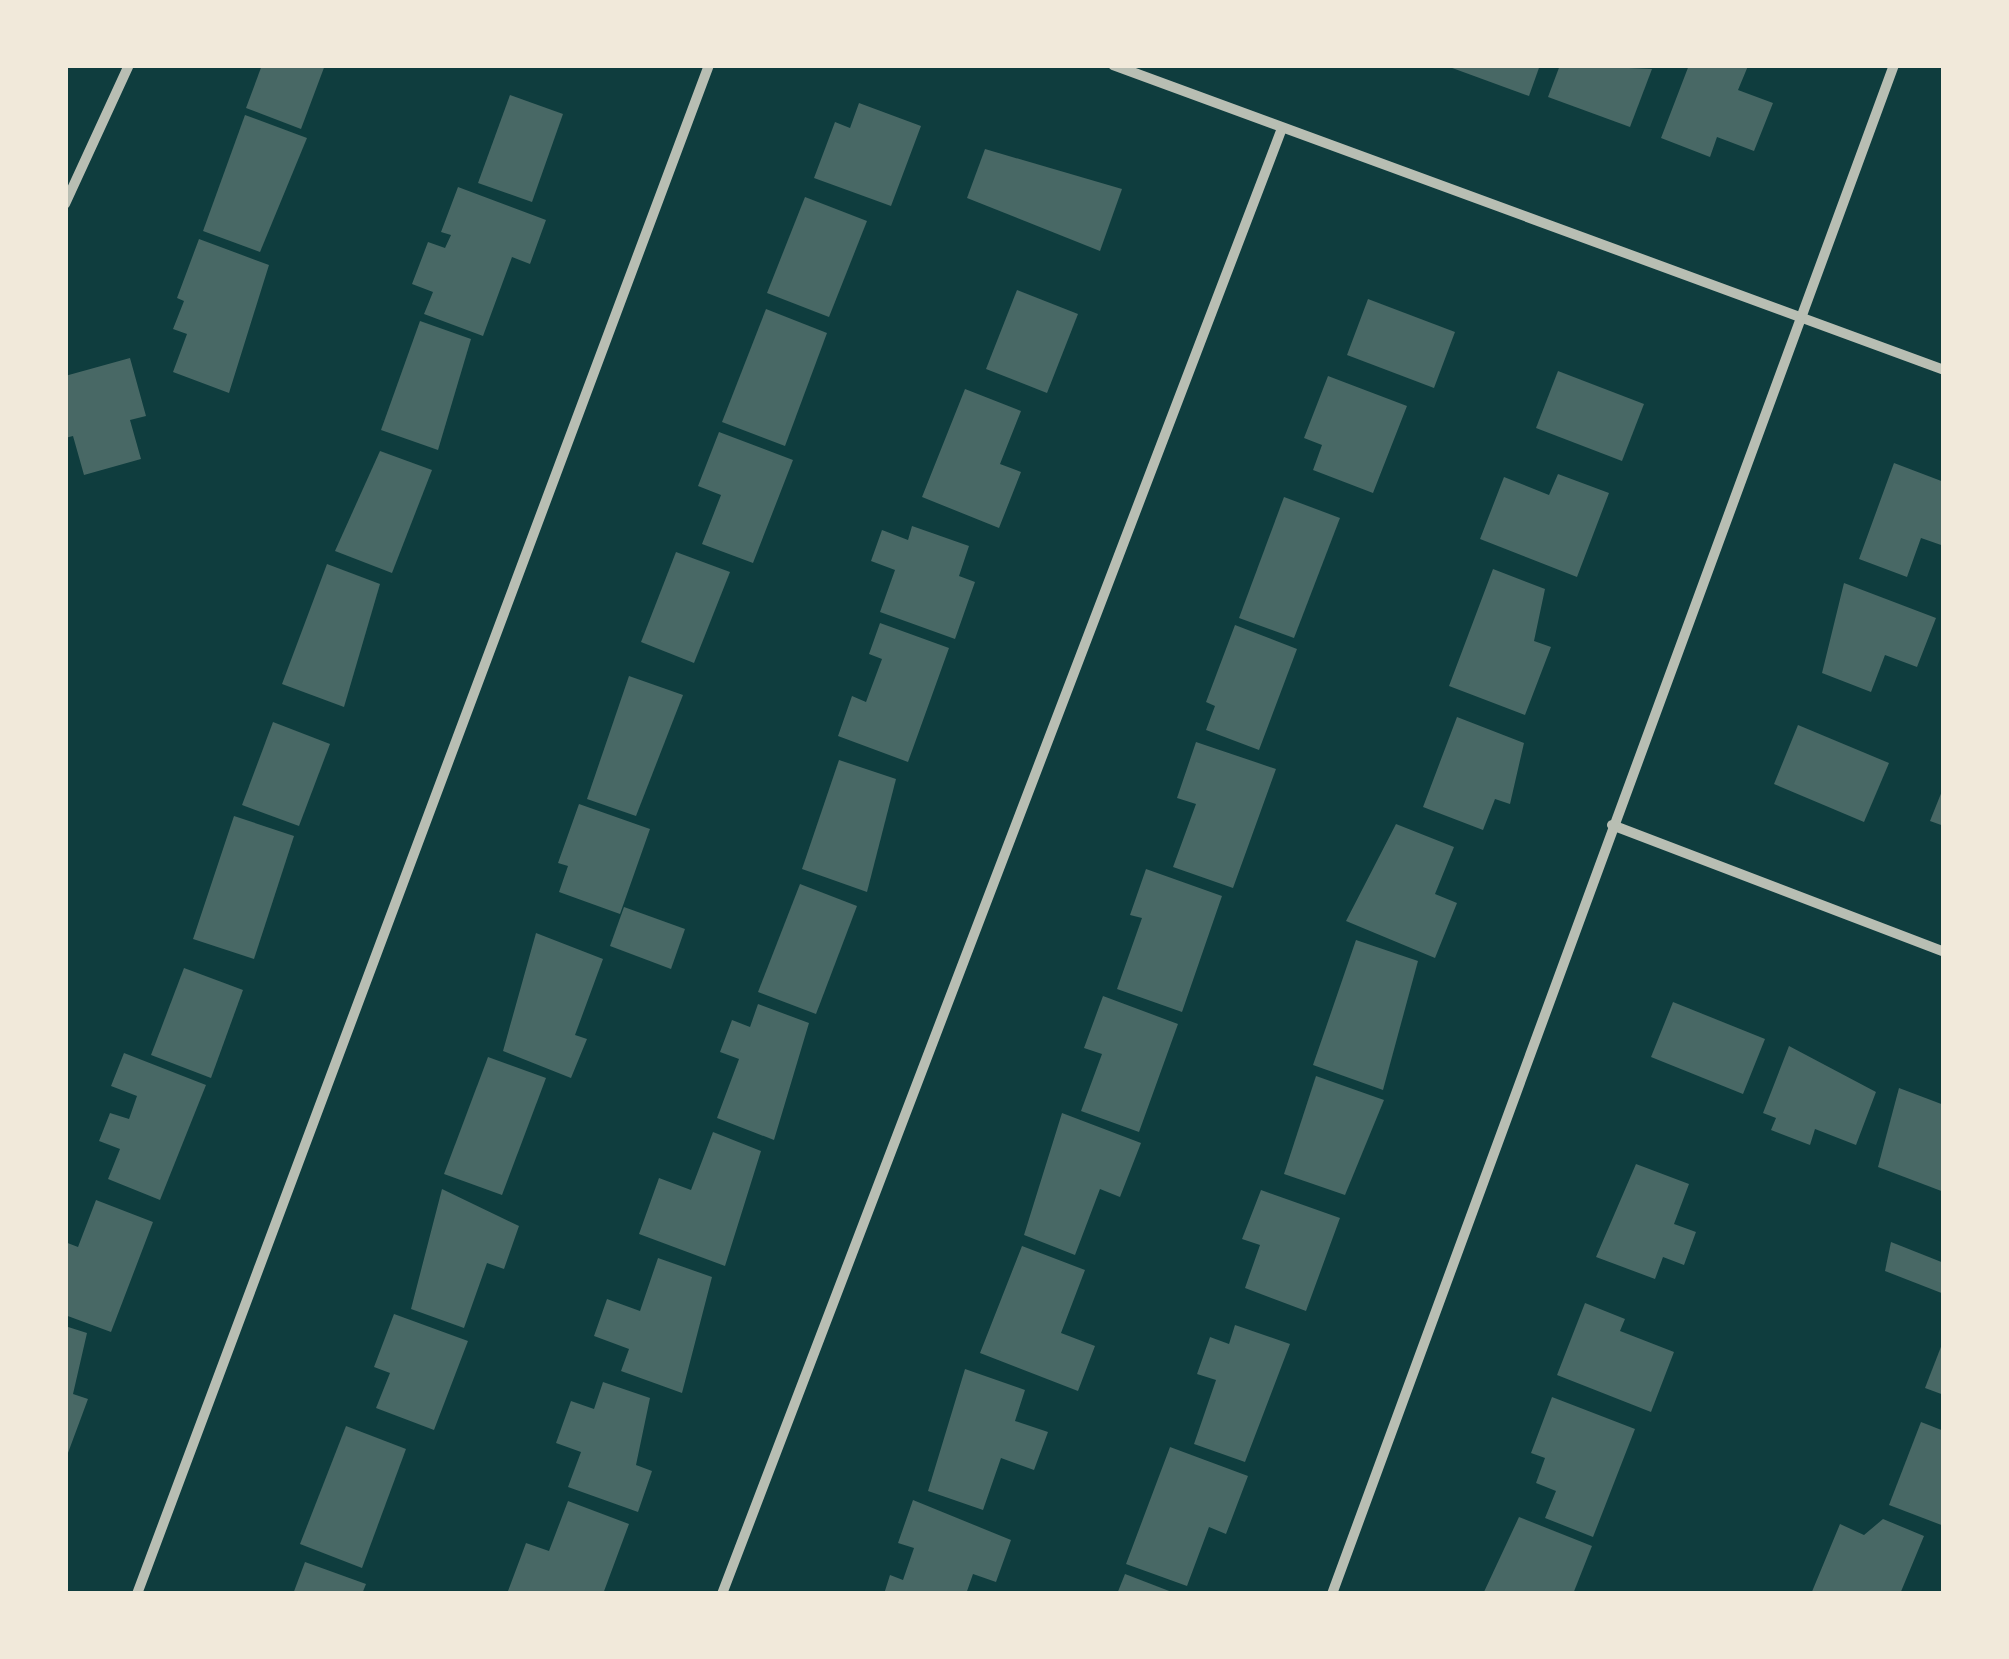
<!DOCTYPE html>
<style>
body{margin:0}
#map{position:relative;width:2009px;height:1659px;overflow:hidden;background:#0f3d3e;font-family:Merriweather,serif}
div>[style]{position:absolute}
.building>*{inset:0;background:#486865}
.minor>*{height:10px;margin:-5px;padding:0 5px;transform-origin:5px;border-radius:5px;background:#b8beb3}
span{translate:-50% -50%;white-space:nowrap;text-align:center;line-height:1.15;-webkit-text-stroke:8px #f1e9da;paint-order:stroke}
.frame{position:absolute;inset:0;border:68px solid #f1e9da;pointer-events:none}
</style>
<div id="map">
<div class="building">
<div style="clip-path:polygon(262px 65px,325px 65px,301px 129px,246px 108px)"></div>
<div style="clip-path:polygon(1444px 65px,1540px 65px,1529px 96px)"></div>
<div style="clip-path:polygon(1560px 65px,1652px 69px,1630px 127px,1548px 97px)"></div>
<div style="clip-path:polygon(1689px 65px,1748px 66px,1738px 90px,1773px 103px,1754px 151px,1717px 137px,1710px 157px,1661px 138px)"></div>
<div style="clip-path:polygon(510px 95px,563px 114px,532px 202px,478px 183px)"></div>
<div style="clip-path:polygon(859px 103px,921px 126px,891px 206px,814px 178px,835px 122px,850px 128px)"></div>
<div style="clip-path:polygon(245px 115px,307px 138px,260px 252px,203px 231px)"></div>
<div style="clip-path:polygon(985px 149px,1122px 189px,1100px 251px,967px 198px)"></div>
<div style="clip-path:polygon(458px 187px,546px 220px,530px 264px,512px 257px,483px 336px,424px 314px,433px 292px,412px 284px,428px 242px,445px 248px,451px 235px,441px 232px)"></div>
<div style="clip-path:polygon(805px 197px,867px 221px,829px 317px,767px 293px)"></div>
<div style="clip-path:polygon(199px 239px,269px 265px,229px 393px,173px 372px,187px 334px,173px 329px,184px 301px,177px 298px)"></div>
<div style="clip-path:polygon(1017px 290px,1078px 314px,1047px 393px,986px 369px)"></div>
<div style="clip-path:polygon(1368px 299px,1455px 332px,1434px 388px,1347px 355px)"></div>
<div style="clip-path:polygon(766px 309px,827px 333px,785px 446px,722px 422px)"></div>
<div style="clip-path:polygon(420px 321px,471px 339px,438px 450px,381px 430px)"></div>
<div style="clip-path:polygon(130px 358px,146px 416px,130px 420px,141px 459px,84px 475px,73px 436px,65px 438px,65px 376px)"></div>
<div style="clip-path:polygon(1558px 371px,1644px 404px,1622px 461px,1536px 428px)"></div>
<div style="clip-path:polygon(1328px 376px,1407px 406px,1373px 493px,1313px 470px,1322px 445px,1304px 438px)"></div>
<div style="clip-path:polygon(965px 389px,1021px 411px,1000px 464px,1021px 472px,999px 528px,922px 497px)"></div>
<div style="clip-path:polygon(719px 432px,793px 460px,753px 563px,702px 544px,721px 495px,698px 486px)"></div>
<div style="clip-path:polygon(380px 451px,432px 470px,392px 573px,335px 551px)"></div>
<div style="clip-path:polygon(1894px 463px,1944px 482px,1944px 546px,1921px 538px,1907px 577px,1859px 559px)"></div>
<div style="clip-path:polygon(1558px 474px,1609px 493px,1577px 577px,1480px 539px,1504px 477px,1549px 495px)"></div>
<div style="clip-path:polygon(1284px 497px,1340px 518px,1294px 638px,1239px 618px)"></div>
<div style="clip-path:polygon(912px 526px,969px 546px,959px 576px,975px 582px,955px 639px,880px 612px,895px 570px,871px 561px,882px 530px,908px 540px)"></div>
<div style="clip-path:polygon(676px 552px,730px 572px,694px 663px,641px 642px)"></div>
<div style="clip-path:polygon(327px 564px,380px 584px,344px 707px,282px 684px)"></div>
<div style="clip-path:polygon(1493px 569px,1545px 589px,1534px 641px,1551px 647px,1525px 715px,1449px 686px)"></div>
<div style="clip-path:polygon(1844px 583px,1936px 618px,1917px 667px,1885px 655px,1871px 692px,1822px 673px)"></div>
<div style="clip-path:polygon(880px 623px,949px 648px,908px 762px,838px 736px,852px 696px,866px 702px,882px 659px,869px 654px)"></div>
<div style="clip-path:polygon(1235px 625px,1297px 649px,1259px 750px,1206px 730px,1215px 706px,1206px 702px)"></div>
<div style="clip-path:polygon(629px 676px,683px 695px,636px 816px,587px 799px)"></div>
<div style="clip-path:polygon(1457px 717px,1524px 743px,1510px 804px,1495px 799px,1483px 830px,1423px 807px)"></div>
<div style="clip-path:polygon(273px 722px,330px 744px,299px 826px,242px 805px)"></div>
<div style="clip-path:polygon(1798px 725px,1889px 763px,1864px 822px,1774px 784px)"></div>
<div style="clip-path:polygon(1196px 742px,1276px 769px,1233px 888px,1173px 867px,1196px 804px,1177px 798px)"></div>
<div style="clip-path:polygon(839px 760px,896px 779px,867px 892px,802px 869px)"></div>
<div style="clip-path:polygon(1944px 786px,1944px 826px,1930px 821px)"></div>
<div style="clip-path:polygon(579px 804px,650px 829px,620px 914px,559px 892px,568px 866px,558px 863px)"></div>
<div style="clip-path:polygon(234px 816px,294px 836px,254px 959px,193px 939px)"></div>
<div style="clip-path:polygon(1396px 824px,1454px 847px,1435px 894px,1457px 903px,1435px 958px,1346px 921px)"></div>
<div style="clip-path:polygon(1146px 869px,1222px 896px,1182px 1012px,1117px 989px,1142px 918px,1130px 915px)"></div>
<div style="clip-path:polygon(800px 884px,857px 906px,816px 1014px,758px 992px)"></div>
<div style="clip-path:polygon(624px 907px,685px 929px,671px 969px,610px 946px)"></div>
<div style="clip-path:polygon(536px 933px,603px 959px,575px 1035px,587px 1039px,571px 1078px,503px 1051px)"></div>
<div style="clip-path:polygon(1356px 940px,1418px 961px,1383px 1090px,1313px 1065px)"></div>
<div style="clip-path:polygon(184px 968px,243px 990px,211px 1078px,151px 1055px)"></div>
<div style="clip-path:polygon(1103px 996px,1178px 1024px,1139px 1132px,1081px 1111px,1102px 1054px,1084px 1048px)"></div>
<div style="clip-path:polygon(1673px 1002px,1765px 1039px,1743px 1094px,1651px 1057px)"></div>
<div style="clip-path:polygon(758px 1004px,809px 1023px,774px 1140px,717px 1118px,739px 1059px,720px 1052px,732px 1020px,750px 1027px)"></div>
<div style="clip-path:polygon(1789px 1046px,1876px 1092px,1856px 1145px,1815px 1129px,1810px 1145px,1771px 1130px,1776px 1118px,1763px 1113px)"></div>
<div style="clip-path:polygon(124px 1053px,206px 1085px,160px 1200px,108px 1179px,120px 1149px,99px 1141px,110px 1113px,129px 1119px,137px 1096px,111px 1086px)"></div>
<div style="clip-path:polygon(488px 1057px,546px 1078px,502px 1195px,444px 1174px)"></div>
<div style="clip-path:polygon(1316px 1076px,1384px 1100px,1345px 1195px,1284px 1174px)"></div>
<div style="clip-path:polygon(1899px 1088px,1944px 1105px,1944px 1192px,1878px 1167px)"></div>
<div style="clip-path:polygon(1062px 1113px,1141px 1143px,1120px 1197px,1100px 1189px,1075px 1255px,1024px 1235px)"></div>
<div style="clip-path:polygon(713px 1132px,761px 1151px,725px 1266px,639px 1234px,659px 1178px,691px 1190px)"></div>
<div style="clip-path:polygon(1636px 1164px,1689px 1184px,1674px 1224px,1696px 1232px,1684px 1265px,1663px 1257px,1655px 1279px,1596px 1257px)"></div>
<div style="clip-path:polygon(442px 1189px,519px 1226px,504px 1269px,487px 1263px,464px 1328px,411px 1309px)"></div>
<div style="clip-path:polygon(1261px 1190px,1340px 1218px,1306px 1311px,1245px 1288px,1260px 1245px,1242px 1239px)"></div>
<div style="clip-path:polygon(96px 1200px,153px 1222px,111px 1332px,65px 1315px,65px 1242px,78px 1247px)"></div>
<div style="clip-path:polygon(1891px 1242px,1944px 1263px,1944px 1294px,1885px 1271px)"></div>
<div style="clip-path:polygon(1022px 1246px,1085px 1270px,1061px 1333px,1095px 1346px,1078px 1391px,980px 1353px)"></div>
<div style="clip-path:polygon(658px 1258px,712px 1277px,682px 1393px,621px 1371px,629px 1349px,594px 1336px,607px 1299px,640px 1311px)"></div>
<div style="clip-path:polygon(1585px 1303px,1625px 1319px,1620px 1331px,1674px 1352px,1651px 1412px,1557px 1375px)"></div>
<div style="clip-path:polygon(394px 1314px,468px 1341px,434px 1430px,376px 1408px,390px 1373px,374px 1367px)"></div>
<div style="clip-path:polygon(1235px 1325px,1290px 1344px,1245px 1462px,1194px 1444px,1216px 1380px,1197px 1374px,1210px 1337px,1229px 1344px)"></div>
<div style="clip-path:polygon(65px 1326px,87px 1333px,73px 1394px,88px 1399px,65px 1461px)"></div>
<div style="clip-path:polygon(1944px 1339px,1944px 1395px,1925px 1388px)"></div>
<div style="clip-path:polygon(965px 1369px,1025px 1390px,1015px 1421px,1048px 1432px,1034px 1470px,1001px 1458px,983px 1510px,928px 1491px)"></div>
<div style="clip-path:polygon(603px 1382px,650px 1398px,636px 1465px,652px 1471px,638px 1512px,568px 1487px,581px 1452px,556px 1443px,571px 1401px,594px 1409px)"></div>
<div style="clip-path:polygon(1552px 1397px,1635px 1429px,1593px 1537px,1545px 1518px,1556px 1491px,1536px 1483px,1545px 1458px,1531px 1453px)"></div>
<div style="clip-path:polygon(1921px 1422px,1944px 1431px,1944px 1526px,1889px 1505px)"></div>
<div style="clip-path:polygon(346px 1426px,406px 1449px,362px 1568px,300px 1544px)"></div>
<div style="clip-path:polygon(1170px 1447px,1248px 1476px,1226px 1534px,1209px 1527px,1187px 1586px,1126px 1564px)"></div>
<div style="clip-path:polygon(913px 1500px,1011px 1540px,996px 1582px,973px 1574px,966px 1594px,884px 1594px,890px 1575px,903px 1580px,914px 1548px,898px 1543px)"></div>
<div style="clip-path:polygon(568px 1501px,629px 1524px,603px 1594px,508px 1591px,526px 1543px,549px 1551px)"></div>
<div style="clip-path:polygon(1519px 1517px,1592px 1546px,1573px 1594px,1483px 1594px)"></div>
<div style="clip-path:polygon(1883px 1519px,1924px 1536px,1900px 1594px,1811px 1594px,1840px 1524px,1864px 1535px)"></div>
<div style="clip-path:polygon(305px 1562px,366px 1584px,362px 1594px,293px 1594px)"></div>
<div style="clip-path:polygon(1125px 1574px,1177px 1594px,1117px 1594px)"></div>
</div>
<div class="minor">
<div style="left:1113px;top:65px;width:885px;rotate:20.15deg"></div>
<div style="left:65px;top:204px;width:153px;rotate:-65.3deg"></div>
<div style="left:1612px;top:825px;width:355px;rotate:20.9deg"></div>
<div style="left:137px;top:1594px;width:1632px;rotate:-69.49deg"></div>
<div style="left:722px;top:1594px;width:1569px;rotate:-69.09deg"></div>
<div style="left:1332px;top:1594px;width:1629px;rotate:-69.82deg"></div>
</div>
<div class="frame"></div>
</div>
